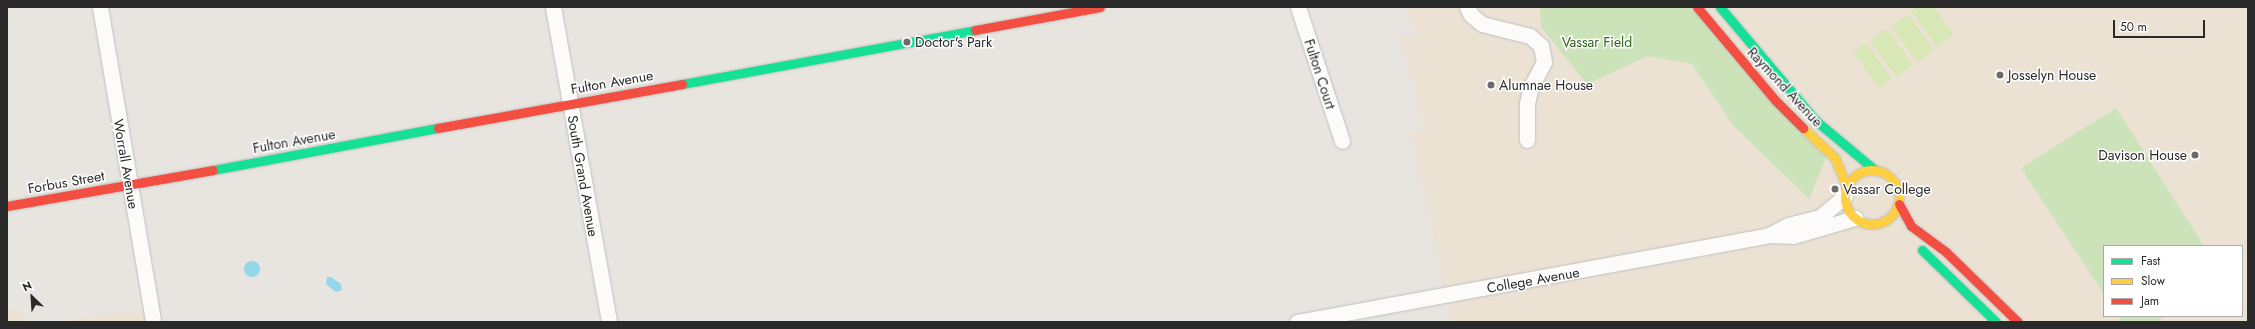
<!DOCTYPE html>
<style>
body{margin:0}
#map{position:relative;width:2255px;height:329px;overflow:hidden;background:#e8e4df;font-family:Jost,sans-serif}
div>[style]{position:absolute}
.education>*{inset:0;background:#ebe2d4}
.green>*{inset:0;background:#cce2b8}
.pitch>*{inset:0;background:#d8e7b6}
.water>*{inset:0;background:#94d7e8}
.round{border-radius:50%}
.roads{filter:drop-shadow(0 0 1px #c2c0c0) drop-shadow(0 0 1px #c2c0c0)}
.street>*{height:15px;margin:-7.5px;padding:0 7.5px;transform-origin:7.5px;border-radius:7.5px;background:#fcfbfa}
.fast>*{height:9px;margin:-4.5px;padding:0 4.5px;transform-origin:4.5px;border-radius:4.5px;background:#16e098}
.slow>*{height:9px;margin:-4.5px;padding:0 4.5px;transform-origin:4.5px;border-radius:4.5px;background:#ffcf43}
.slow>.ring{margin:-4.5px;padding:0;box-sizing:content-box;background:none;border:9px solid #ffcf43;border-radius:50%}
.jam>*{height:9px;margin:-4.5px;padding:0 4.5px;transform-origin:4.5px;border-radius:4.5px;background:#f24e42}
.dots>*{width:11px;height:11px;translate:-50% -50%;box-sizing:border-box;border:2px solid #fff;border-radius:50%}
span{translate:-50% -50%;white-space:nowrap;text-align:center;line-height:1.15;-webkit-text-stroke:3px #fff;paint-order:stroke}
.poi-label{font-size:14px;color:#2a2a2a}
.left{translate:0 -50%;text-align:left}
.right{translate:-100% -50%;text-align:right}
.park-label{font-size:14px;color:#2f651b}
.street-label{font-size:14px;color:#2a2a2a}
.frame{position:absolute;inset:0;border:8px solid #2a2a2a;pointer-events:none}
.legend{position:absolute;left:2103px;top:245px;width:140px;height:72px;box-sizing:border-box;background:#fff;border:1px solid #aaa;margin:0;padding:5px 7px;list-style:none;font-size:12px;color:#2a2a2a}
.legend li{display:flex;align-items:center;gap:8px;height:20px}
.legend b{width:20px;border:1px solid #aaa}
.north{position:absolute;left:12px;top:277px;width:40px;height:40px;-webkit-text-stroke:3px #fff;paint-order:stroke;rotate:335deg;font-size:11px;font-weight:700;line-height:16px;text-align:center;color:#2a2a2a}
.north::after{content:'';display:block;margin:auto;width:14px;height:18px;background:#2a2a2a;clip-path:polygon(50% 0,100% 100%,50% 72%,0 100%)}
.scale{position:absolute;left:2113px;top:20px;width:92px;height:18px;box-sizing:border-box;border:2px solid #2a2a2a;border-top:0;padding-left:5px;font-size:12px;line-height:14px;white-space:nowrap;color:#2a2a2a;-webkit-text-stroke:3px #fff;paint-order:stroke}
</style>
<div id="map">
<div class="education">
<div style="clip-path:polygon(evenodd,1407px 7px,2248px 7px,2248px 322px,1452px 322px,1410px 132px,1426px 132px,1400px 36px,1416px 35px,1407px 7px,2104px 246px,2242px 246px,2242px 316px,2104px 316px,2104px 246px)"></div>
<div style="clip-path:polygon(150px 307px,153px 322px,61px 322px,133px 311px)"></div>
<div style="clip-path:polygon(18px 309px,22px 322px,7px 322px,7px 311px)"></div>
</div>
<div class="green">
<div style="clip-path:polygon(1540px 7px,1700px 7px,1826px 157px,1809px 199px,1733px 125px,1692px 64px,1648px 56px,1587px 84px,1541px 27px)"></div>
<div style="clip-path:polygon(2116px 108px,2204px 246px,2104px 246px,2104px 294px,2021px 168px)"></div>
<div style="clip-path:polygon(2118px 316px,2166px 316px,2156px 322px,2122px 322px)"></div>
</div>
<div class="pitch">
<div style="clip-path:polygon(1916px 7px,1934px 7px,1954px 35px,1937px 47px,1911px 11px)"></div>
<div style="clip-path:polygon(1908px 14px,1934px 50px,1917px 62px,1891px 26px)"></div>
<div style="clip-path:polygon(1887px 29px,1913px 65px,1896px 77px,1870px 41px)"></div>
<div style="clip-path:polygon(1866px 43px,1892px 79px,1879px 88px,1853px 52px)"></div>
</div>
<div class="water">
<div class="round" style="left:244px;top:261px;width:16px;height:16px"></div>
<div style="clip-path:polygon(327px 277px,331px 277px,341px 284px,342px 290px,336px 292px,326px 284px)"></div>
</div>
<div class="roads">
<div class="street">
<div style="left:100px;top:7px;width:319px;rotate:80.4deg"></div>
<div style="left:553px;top:7px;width:320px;rotate:79.9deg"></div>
<div style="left:1298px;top:7px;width:141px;rotate:71.8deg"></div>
<div style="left:1467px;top:7px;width:9px;rotate:63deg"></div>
<div style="left:1471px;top:15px;width:14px;rotate:39deg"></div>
<div style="left:1482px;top:24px;width:49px;rotate:14deg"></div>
<div style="left:1530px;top:36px;width:15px;rotate:42deg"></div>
<div style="left:1541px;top:46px;width:16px;rotate:79deg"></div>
<div style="left:1544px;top:62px;width:27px;rotate:118deg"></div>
<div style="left:1531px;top:86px;width:18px;rotate:103deg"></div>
<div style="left:1527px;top:104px;width:36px;rotate:90deg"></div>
<div style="left:1845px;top:196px;width:33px;rotate:140deg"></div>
<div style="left:1820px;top:217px;width:33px;rotate:166deg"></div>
<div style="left:1788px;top:225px;width:21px;rotate:152deg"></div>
<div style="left:1769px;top:235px;width:24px;rotate:2deg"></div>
<div style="left:1793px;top:236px;width:65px;rotate:-16.2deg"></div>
<div style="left:1297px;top:322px;width:480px;rotate:-10.4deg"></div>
</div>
<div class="fast">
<div style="left:1720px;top:7px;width:148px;rotate:49.9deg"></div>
<div style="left:1815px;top:120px;width:78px;rotate:39.8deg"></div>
<div style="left:682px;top:84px;width:298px;rotate:-10.4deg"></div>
<div style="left:213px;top:170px;width:229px;rotate:-10.6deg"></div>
<div style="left:1922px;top:250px;width:103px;rotate:44.2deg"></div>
</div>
<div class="slow">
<div style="left:1803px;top:128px;width:44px;rotate:43.2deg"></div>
<div style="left:1835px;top:158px;width:32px;rotate:68deg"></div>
<div class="ring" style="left:1845px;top:170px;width:45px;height:45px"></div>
</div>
<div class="jam">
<div style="left:1697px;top:7px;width:121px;rotate:50deg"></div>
<div style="left:1775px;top:100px;width:40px;rotate:45deg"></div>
<div style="left:975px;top:30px;width:127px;rotate:-10.4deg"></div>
<div style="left:438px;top:128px;width:248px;rotate:-10.2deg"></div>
<div style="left:1899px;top:204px;width:25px;rotate:61deg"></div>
<div style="left:1911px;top:226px;width:44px;rotate:36.6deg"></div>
<div style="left:1946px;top:252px;width:100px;rotate:44.2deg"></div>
<div style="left:7px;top:206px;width:209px;rotate:-9.9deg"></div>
</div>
</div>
<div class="dots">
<div style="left:907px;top:42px;background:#6c6b69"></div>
<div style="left:2000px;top:75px;background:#6c6b69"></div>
<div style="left:1491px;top:85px;background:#6c6b69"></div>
<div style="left:2195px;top:155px;background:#6c6b69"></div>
<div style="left:1835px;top:189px;background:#6c6b69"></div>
</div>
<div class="poi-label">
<span class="left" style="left:915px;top:42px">Doctor's Park</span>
<span class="left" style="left:2008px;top:75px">Josselyn House</span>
<span class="left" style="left:1499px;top:85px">Alumnae House</span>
<span class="right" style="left:2187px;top:155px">Davison House</span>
<span class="left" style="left:1843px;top:189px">Vassar College</span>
</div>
<div class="park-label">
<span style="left:1597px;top:42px">Vassar Field</span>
</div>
<div class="street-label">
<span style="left:1320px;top:74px;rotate:72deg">Fulton Court</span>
<span style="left:612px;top:82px;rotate:-10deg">Fulton Avenue</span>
<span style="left:1785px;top:87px;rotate:47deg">Raymond Avenue</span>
<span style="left:294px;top:141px;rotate:-10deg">Fulton Avenue</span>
<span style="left:126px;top:164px;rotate:80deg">Worrall Avenue</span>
<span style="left:583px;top:176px;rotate:80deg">South Grand Avenue</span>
<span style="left:66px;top:182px;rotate:-10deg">Forbus Street</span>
<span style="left:1533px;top:280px;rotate:-10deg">College Avenue</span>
</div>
<div class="frame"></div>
<ul class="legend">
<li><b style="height:5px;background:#16e098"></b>Fast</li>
<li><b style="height:5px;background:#ffcf43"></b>Slow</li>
<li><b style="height:5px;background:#f24e42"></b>Jam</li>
</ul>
<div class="north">N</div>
<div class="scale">50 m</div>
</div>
